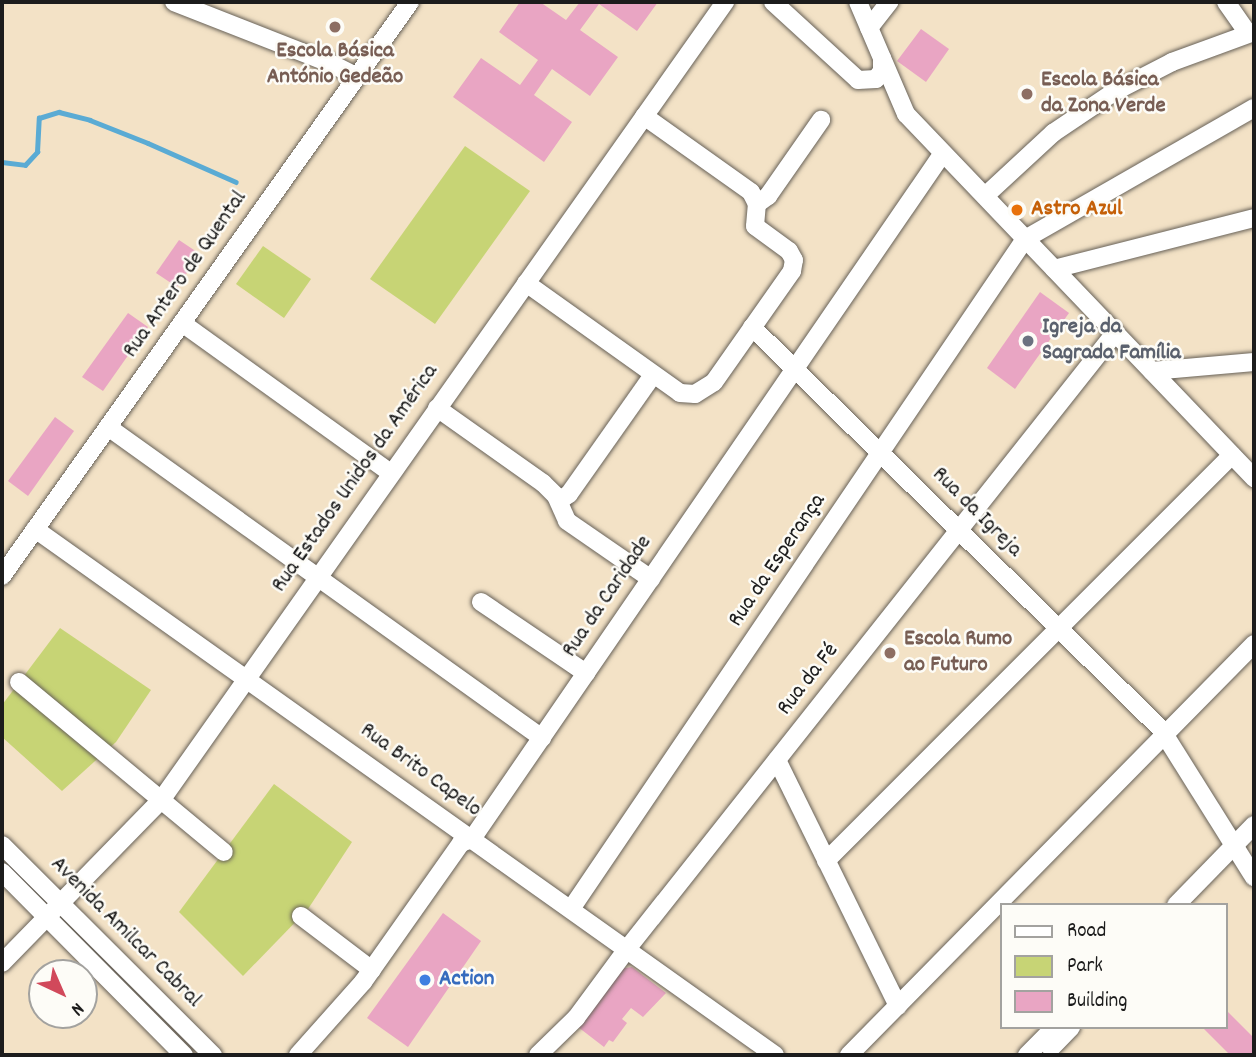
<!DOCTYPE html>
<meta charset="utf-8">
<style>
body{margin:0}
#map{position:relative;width:1256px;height:1057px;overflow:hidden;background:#f3e2c6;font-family:Dekko,sans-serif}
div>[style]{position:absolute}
.green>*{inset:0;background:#c7d475}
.stream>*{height:4.5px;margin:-2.25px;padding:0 2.25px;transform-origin:2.25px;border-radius:2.25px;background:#5aabd4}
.building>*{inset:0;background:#e9a5c3}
.roads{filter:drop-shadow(0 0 2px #676158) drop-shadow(0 0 2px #676158)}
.minor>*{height:18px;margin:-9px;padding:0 9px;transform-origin:9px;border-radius:9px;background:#fff}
.dots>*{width:19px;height:19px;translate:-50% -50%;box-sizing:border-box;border:4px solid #fdfcf7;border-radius:50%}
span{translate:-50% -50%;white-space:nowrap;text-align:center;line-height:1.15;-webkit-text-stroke:5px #fdfcf7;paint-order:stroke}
.education-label{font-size:23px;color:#785e54;font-weight:700}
.left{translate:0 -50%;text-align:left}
.food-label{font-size:23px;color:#c56008;font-weight:700}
.street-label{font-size:23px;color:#1c1c1c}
.worship-label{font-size:23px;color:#5b616d;font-weight:700}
.shop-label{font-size:23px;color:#366cbe;font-weight:700}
.frame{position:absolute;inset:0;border:4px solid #1c1c1c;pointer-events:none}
.legend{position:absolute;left:1000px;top:903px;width:228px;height:126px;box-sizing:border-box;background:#fdfcf7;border:2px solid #a3a29f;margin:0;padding:9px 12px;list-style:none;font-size:21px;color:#1c1c1c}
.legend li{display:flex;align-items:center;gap:14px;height:35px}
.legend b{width:35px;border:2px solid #a3a29f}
.north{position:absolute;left:28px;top:959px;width:70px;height:70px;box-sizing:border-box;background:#fdfcf7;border:2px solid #a3a29f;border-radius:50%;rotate:136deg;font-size:19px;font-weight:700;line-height:28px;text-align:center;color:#1c1c1c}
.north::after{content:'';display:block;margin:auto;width:24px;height:32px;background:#d1495b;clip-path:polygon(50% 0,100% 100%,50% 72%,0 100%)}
</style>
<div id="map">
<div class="green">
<div style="clip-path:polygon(465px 146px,530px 191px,435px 324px,370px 279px)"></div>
<div style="clip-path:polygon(263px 246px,311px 279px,284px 318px,236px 284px)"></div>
<div style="clip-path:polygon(60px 628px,151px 690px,116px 742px,62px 791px,2px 737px,2px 705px)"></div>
<div style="clip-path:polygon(274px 784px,352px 842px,308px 909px,243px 976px,179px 912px)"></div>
</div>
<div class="stream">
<div style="left:2px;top:162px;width:23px;rotate:7deg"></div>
<div style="left:25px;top:165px;width:18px;rotate:-47deg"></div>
<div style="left:37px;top:152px;width:34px;rotate:-87deg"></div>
<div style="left:39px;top:118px;width:21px;rotate:-17deg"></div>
<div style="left:59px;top:112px;width:32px;rotate:14deg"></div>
<div style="left:90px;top:120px;width:62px;rotate:21.6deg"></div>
<div style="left:148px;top:143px;width:96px;rotate:23.9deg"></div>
</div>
<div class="building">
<div style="clip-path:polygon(520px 2px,540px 2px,566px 20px,580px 2px,658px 2px,637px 31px,599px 4px,580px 30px,618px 57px,590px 96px,552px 69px,534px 95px,572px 122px,544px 162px,453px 97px,481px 58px,520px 85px,538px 60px,499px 32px)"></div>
<div style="clip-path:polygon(921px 29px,949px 49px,926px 82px,897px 61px)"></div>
<div style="clip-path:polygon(179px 240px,200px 254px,177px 287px,156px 273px)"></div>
<div style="clip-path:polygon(1040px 292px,1069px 313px,1015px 389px,987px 368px)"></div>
<div style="clip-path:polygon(128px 313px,148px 327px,103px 391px,82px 377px)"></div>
<div style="clip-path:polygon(55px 417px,74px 431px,28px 496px,8px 481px)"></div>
<div style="clip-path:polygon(443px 913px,481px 941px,408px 1047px,367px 1018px)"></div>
<div style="clip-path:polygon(632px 967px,666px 993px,643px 1017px,631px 1008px,622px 1019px,627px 1023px,613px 1042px,609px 1040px,604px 1047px,578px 1027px,619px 969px)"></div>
<div style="clip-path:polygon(1226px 1010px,1254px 1038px,1254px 1055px,1230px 1055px,1202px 1027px,1226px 1027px)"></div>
</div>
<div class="roads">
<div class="minor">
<div style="left:174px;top:2px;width:168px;rotate:21.4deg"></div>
<div style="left:330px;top:63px;width:30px;rotate:27deg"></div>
<div style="left:773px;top:2px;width:115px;rotate:42.5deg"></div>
<div style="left:858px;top:80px;width:18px;rotate:-3deg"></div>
<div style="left:876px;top:79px;width:10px;rotate:-53deg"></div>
<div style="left:882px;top:71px;width:13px;rotate:-90deg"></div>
<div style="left:858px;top:2px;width:122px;rotate:66.8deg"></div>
<div style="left:906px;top:114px;width:504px;rotate:46.29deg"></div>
<div style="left:1226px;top:2px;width:38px;rotate:55deg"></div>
<div style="left:869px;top:28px;width:33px;rotate:-52deg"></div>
<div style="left:985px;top:196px;width:93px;rotate:-42.8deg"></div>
<div style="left:1053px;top:133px;width:73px;rotate:-33.9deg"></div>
<div style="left:1114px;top:92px;width:65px;rotate:-27.3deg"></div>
<div style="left:1172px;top:62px;width:87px;rotate:-20.1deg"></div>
<div style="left:757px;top:204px;width:14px;rotate:-36deg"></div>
<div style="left:768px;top:196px;width:93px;rotate:-55.1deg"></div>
<div style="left:1054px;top:269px;width:206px;rotate:-14.3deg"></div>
<div style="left:526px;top:283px;width:189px;rotate:35.5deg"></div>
<div style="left:680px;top:393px;width:15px;rotate:4deg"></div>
<div style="left:695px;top:394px;width:22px;rotate:-32deg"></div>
<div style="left:714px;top:382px;width:136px;rotate:-54.9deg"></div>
<div style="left:792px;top:271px;width:11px;rotate:-80deg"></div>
<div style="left:794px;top:260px;width:10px;rotate:-119deg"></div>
<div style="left:789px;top:251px;width:42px;rotate:-143.7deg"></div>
<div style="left:755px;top:226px;width:22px;rotate:-85deg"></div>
<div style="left:757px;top:204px;width:13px;rotate:-117deg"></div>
<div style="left:751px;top:192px;width:131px;rotate:-144.6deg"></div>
<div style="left:182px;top:323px;width:257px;rotate:35.7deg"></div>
<div style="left:752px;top:327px;width:573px;rotate:44.51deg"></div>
<div style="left:1161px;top:729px;width:175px;rotate:57.9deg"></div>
<div style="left:1152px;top:371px;width:102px;rotate:-5deg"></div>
<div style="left:437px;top:408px;width:130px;rotate:35.3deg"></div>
<div style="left:543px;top:483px;width:18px;rotate:45deg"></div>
<div style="left:556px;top:496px;width:27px;rotate:66deg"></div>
<div style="left:567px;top:521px;width:102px;rotate:34.6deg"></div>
<div style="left:108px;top:427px;width:534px;rotate:35.62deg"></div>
<div style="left:559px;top:501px;width:12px;rotate:-35deg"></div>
<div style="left:569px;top:494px;width:146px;rotate:-54.8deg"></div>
<div style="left:35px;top:529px;width:908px;rotate:35.41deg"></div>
<div style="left:2px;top:576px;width:704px;rotate:-54.59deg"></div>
<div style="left:481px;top:602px;width:127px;rotate:34.1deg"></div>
<div style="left:19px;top:682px;width:266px;rotate:39.7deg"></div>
<div style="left:777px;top:760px;width:274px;rotate:63.8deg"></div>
<div style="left:2px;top:845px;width:298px;rotate:44.9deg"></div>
<div style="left:826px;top:861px;width:574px;rotate:-45deg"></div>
<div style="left:2px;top:872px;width:258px;rotate:45.2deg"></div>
<div style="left:1176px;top:905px;width:112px;rotate:-45.7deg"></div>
<div style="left:571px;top:909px;width:809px;rotate:-55.88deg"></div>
<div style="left:1025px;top:239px;width:264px;rotate:-29.8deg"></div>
<div style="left:301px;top:916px;width:89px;rotate:37.3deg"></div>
<div style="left:2px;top:963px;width:229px;rotate:-45.7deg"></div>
<div style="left:162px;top:799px;width:976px;rotate:-54.76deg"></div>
<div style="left:1051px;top:1048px;width:29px;rotate:-46deg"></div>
<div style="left:298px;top:1055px;width:98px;rotate:-48.3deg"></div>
<div style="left:363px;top:982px;width:170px;rotate:-54.8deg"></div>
<div style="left:461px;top:843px;width:12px;rotate:-20deg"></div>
<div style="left:472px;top:839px;width:832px;rotate:-55.53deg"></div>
<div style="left:538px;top:1055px;width:53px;rotate:-44.2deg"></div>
<div style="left:576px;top:1018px;width:86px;rotate:-53.5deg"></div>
<div style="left:627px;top:949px;width:786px;rotate:-51.61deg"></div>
<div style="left:849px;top:1055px;width:577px;rotate:-45.42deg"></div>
<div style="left:1027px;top:1055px;width:40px;rotate:-45deg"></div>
</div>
</div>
<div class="dots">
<div style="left:335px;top:27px;background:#8d6e63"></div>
<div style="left:1027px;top:94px;background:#8d6e63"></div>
<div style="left:1017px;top:210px;background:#e8710a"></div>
<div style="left:1028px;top:341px;background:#6b7280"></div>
<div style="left:890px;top:653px;background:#8d6e63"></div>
<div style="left:425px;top:980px;background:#3f7fe0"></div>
</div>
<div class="education-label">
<span style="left:335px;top:65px">Escola Básica<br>António Gedeão</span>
<span class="left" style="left:1041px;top:94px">Escola Básica<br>da Zona Verde</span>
<span class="left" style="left:904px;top:653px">Escola Rumo<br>ao Futuro</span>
</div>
<div class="food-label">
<span class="left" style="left:1031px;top:210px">Astro Azul</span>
</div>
<div class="street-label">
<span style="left:186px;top:275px;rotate:-55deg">Rua Antero de Quental</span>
<span style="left:356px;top:479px;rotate:-55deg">Rua Estados Unidos da América</span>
<span style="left:976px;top:513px;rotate:45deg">Rua da Igreja</span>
<span style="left:778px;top:561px;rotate:-56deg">Rua da Esperança</span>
<span style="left:608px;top:597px;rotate:-56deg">Rua da Caridade</span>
<span style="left:809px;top:680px;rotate:-52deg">Rua da Fé</span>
<span style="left:420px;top:771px;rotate:36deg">Rua Brito Capelo</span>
<span style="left:125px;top:933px;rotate:45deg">Avenida Amilcar Cabral</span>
</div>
<div class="worship-label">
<span class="left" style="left:1042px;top:341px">Igreja da<br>Sagrada Família</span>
</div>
<div class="shop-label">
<span class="left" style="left:439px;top:980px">Action</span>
</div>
<div class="frame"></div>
<ul class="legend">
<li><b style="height:9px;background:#fff"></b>Road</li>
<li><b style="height:19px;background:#c7d475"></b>Park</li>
<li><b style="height:19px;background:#e9a5c3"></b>Building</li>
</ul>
<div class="north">N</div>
</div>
